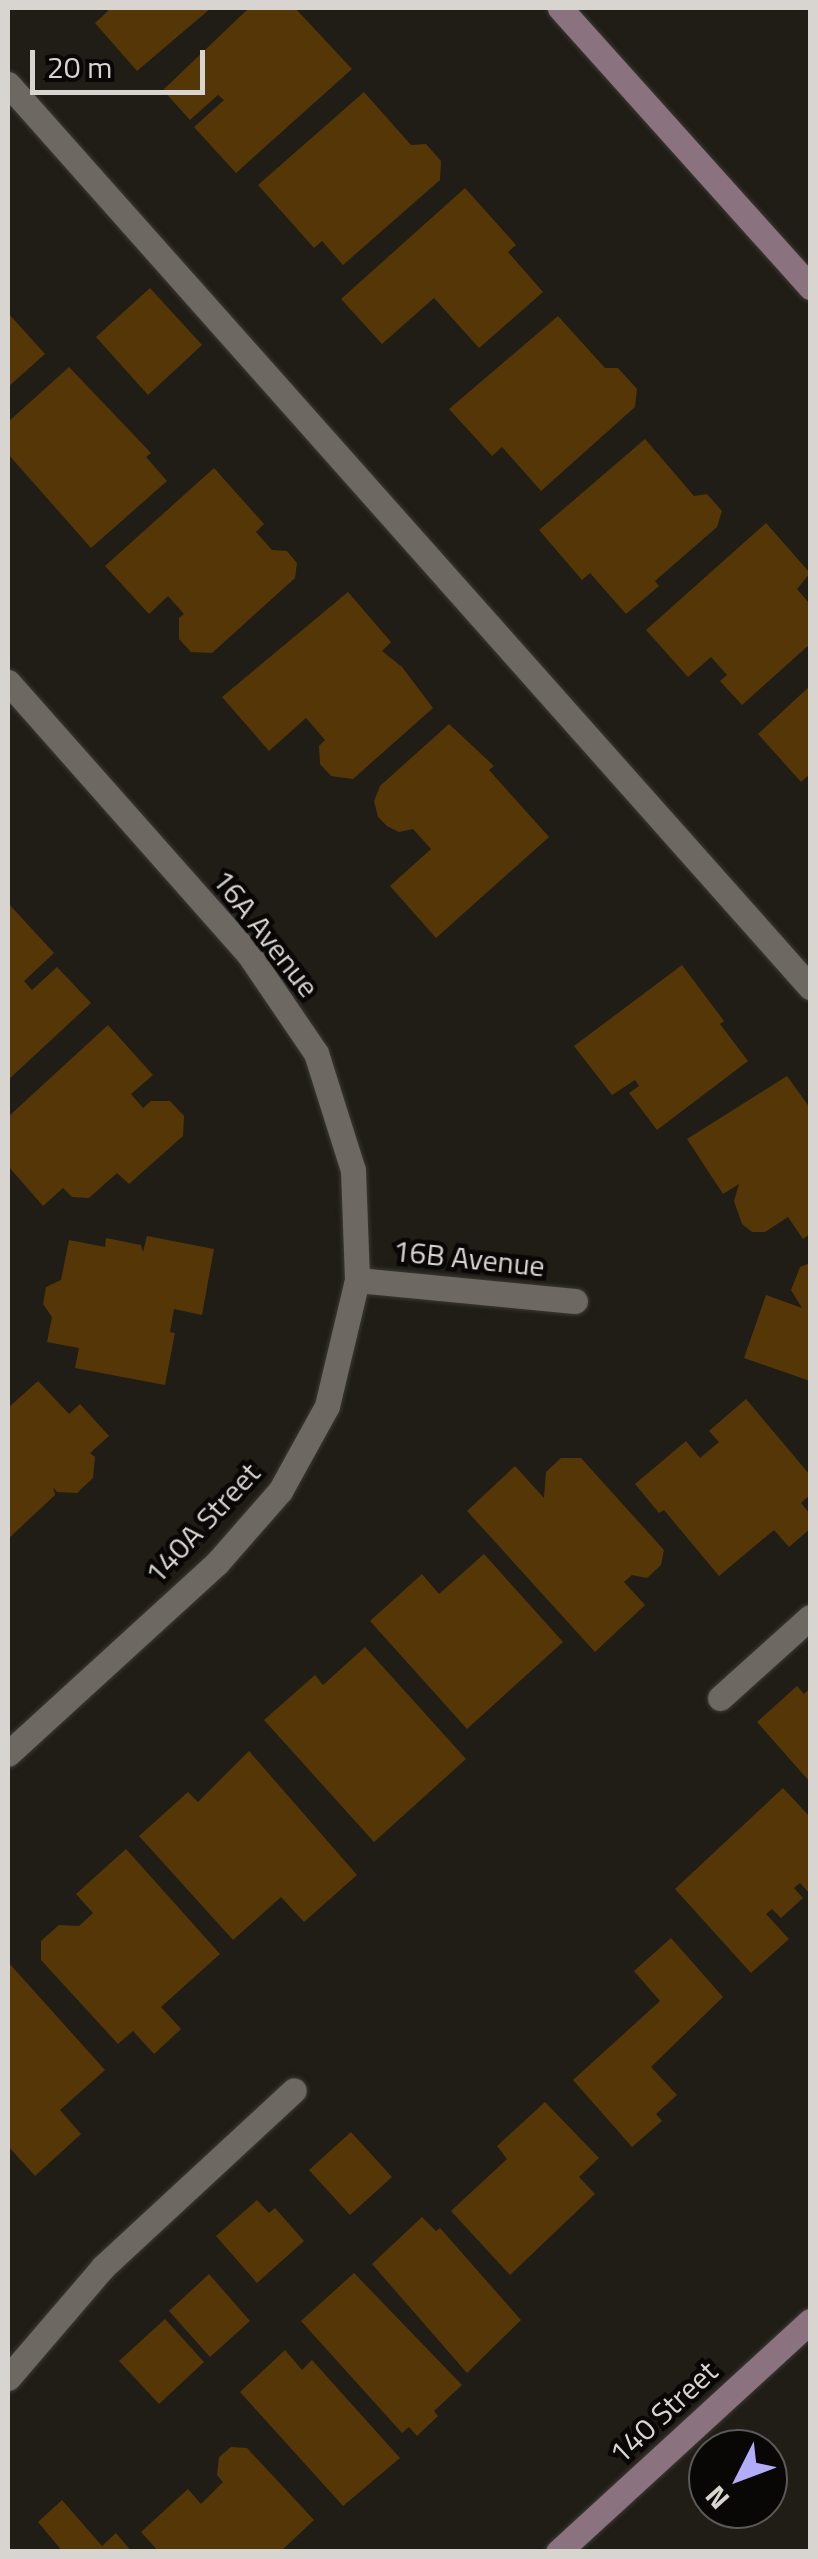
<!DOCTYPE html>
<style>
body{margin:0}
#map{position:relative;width:818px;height:2559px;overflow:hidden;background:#201c16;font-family:"Titillium Web",sans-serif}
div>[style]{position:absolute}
.building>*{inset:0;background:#553707}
.roads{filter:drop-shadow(0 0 2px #3b3834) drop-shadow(0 0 2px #3b3834)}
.lane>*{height:25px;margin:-12.5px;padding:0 12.5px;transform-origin:12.5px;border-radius:12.5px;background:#6e6862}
.street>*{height:25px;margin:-12.5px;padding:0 12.5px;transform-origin:12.5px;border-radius:12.5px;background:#6e6862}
.secondary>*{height:25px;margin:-12.5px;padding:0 12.5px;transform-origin:12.5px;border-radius:12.5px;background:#8b727f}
span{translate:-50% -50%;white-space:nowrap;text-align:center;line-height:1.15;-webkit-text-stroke:9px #080705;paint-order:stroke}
.street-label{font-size:30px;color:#d8d5d1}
.frame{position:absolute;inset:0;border:10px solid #d8d5d1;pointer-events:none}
.north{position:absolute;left:688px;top:2429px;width:100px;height:100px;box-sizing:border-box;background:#080705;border:2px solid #5b5957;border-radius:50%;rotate:228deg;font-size:28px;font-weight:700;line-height:40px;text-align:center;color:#d8d5d1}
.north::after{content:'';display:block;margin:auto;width:35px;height:45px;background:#b3adf9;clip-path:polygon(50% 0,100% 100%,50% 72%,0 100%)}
.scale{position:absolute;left:30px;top:50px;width:175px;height:45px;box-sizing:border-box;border:5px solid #d8d5d1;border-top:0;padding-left:12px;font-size:30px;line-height:35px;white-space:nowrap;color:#d8d5d1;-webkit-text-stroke:8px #080705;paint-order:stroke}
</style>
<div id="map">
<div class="building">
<div style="clip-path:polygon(105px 8px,211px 8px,137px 71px,95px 23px,108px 11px)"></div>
<div style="clip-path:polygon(249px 8px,295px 8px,352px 69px,236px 173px,194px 127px,224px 100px,218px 95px,190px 120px,163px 90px)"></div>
<div style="clip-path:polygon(364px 92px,411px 145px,426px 144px,441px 161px,440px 180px,343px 265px,322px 241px,314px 248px,258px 185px)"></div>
<div style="clip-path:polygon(465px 188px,516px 245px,508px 252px,543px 292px,479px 348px,434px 298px,382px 344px,341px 299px)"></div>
<div style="clip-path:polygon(150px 288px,202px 345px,148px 395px,96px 337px)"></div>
<div style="clip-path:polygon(8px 313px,45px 354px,8px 387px)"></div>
<div style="clip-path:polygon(558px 316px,605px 368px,618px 368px,637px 389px,635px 407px,541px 491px,502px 447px,492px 456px,449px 409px)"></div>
<div style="clip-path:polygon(69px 367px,151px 453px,146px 457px,167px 481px,91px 548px,8px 454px,8px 422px)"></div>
<div style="clip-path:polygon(645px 439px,694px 496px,707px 494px,722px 511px,717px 527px,655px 581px,659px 586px,626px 614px,590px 573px,582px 580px,539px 530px)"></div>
<div style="clip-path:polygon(214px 468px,264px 524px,256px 532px,272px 550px,287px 551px,297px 563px,295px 578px,212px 653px,191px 652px,179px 639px,179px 618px,184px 614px,168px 596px,149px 614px,105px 566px)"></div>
<div style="clip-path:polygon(766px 523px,810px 573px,797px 589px,810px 604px,810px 644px,742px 705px,720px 681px,727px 675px,711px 657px,688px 677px,646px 630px)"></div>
<div style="clip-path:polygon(348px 592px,391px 642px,382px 651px,402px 667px,433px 708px,353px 779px,331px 776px,320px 764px,319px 746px,325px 740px,306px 718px,269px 751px,222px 697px)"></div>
<div style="clip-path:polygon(810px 686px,810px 774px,801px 782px,758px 734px)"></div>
<div style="clip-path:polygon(449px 724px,494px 766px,489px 770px,549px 837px,436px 938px,390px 886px,431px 849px,413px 829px,399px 832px,387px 826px,378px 817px,374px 801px,380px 786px)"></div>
<div style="clip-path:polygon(8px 903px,54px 953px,24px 981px,32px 990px,57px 967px,91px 1003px,8px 1080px)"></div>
<div style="clip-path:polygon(682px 965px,724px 1021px,720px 1024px,748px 1061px,657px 1130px,629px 1093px,639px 1086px,635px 1080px,612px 1095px,574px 1046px)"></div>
<div style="clip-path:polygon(108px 1025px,153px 1075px,131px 1094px,143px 1108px,151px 1101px,170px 1101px,184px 1116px,183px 1136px,129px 1184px,117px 1173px,89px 1198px,72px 1197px,63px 1188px,43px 1206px,8px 1166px,8px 1117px)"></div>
<div style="clip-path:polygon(787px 1076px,810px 1108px,810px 1234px,803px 1239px,788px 1217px,765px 1232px,752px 1232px,742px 1224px,734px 1201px,739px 1184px,723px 1194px,687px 1139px)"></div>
<div style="clip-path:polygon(147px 1236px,214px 1249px,202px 1315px,174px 1309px,170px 1332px,175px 1333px,165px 1385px,75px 1368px,79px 1348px,47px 1342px,52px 1317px,43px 1304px,46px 1287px,61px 1280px,69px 1240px,105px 1247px,106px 1238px,141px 1245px,143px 1252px)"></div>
<div style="clip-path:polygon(810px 1263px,810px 1381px,744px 1358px,766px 1295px,802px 1308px,791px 1290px,800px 1267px)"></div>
<div style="clip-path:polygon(38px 1381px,69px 1414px,80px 1404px,109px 1436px,90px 1453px,95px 1457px,93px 1478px,77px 1493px,57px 1492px,53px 1487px,55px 1495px,8px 1539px,8px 1408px)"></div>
<div style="clip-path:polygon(746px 1399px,810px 1475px,810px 1495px,801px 1503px,810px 1514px,810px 1529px,789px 1547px,774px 1530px,719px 1576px,664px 1510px,659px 1513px,635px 1484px,686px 1441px,700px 1458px,719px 1442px,709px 1431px)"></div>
<div style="clip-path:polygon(561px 1458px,581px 1458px,664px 1550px,661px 1565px,647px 1578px,632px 1575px,624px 1582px,645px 1605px,595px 1652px,467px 1511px,515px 1466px,544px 1498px,546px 1472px)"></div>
<div style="clip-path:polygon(484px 1554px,563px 1642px,467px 1729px,370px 1621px,422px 1574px,439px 1594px)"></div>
<div style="clip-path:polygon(365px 1647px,466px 1759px,374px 1842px,264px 1720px,315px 1675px,323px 1685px)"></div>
<div style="clip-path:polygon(797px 1686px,804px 1694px,810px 1688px,810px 1782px,757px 1722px)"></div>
<div style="clip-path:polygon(249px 1751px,357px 1875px,304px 1922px,281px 1897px,233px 1940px,139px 1836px,188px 1792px,198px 1802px)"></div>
<div style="clip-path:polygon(783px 1788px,810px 1817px,810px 1894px,800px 1883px,794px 1888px,803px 1898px,781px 1918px,772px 1909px,766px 1914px,789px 1939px,751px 1973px,675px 1889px)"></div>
<div style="clip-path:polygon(126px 1849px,220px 1954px,161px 2007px,181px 2029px,154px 2054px,133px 2031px,118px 2044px,41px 1960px,41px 1941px,59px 1925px,79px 1926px,93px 1913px,76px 1894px)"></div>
<div style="clip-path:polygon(671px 1938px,723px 1997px,651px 2067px,677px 2095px,656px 2114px,662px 2121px,632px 2147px,573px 2080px,660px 2001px,634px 1971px)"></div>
<div style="clip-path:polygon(8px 1962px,105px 2070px,60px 2110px,81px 2134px,35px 2176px,8px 2146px)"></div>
<div style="clip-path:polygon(545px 2102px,599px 2158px,579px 2177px,595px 2194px,510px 2275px,451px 2211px,507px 2159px,497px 2146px)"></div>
<div style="clip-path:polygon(351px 2132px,392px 2177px,350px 2215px,309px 2170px)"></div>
<div style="clip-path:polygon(257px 2200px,269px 2213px,275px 2208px,304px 2241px,257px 2283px,216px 2236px)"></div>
<div style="clip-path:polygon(422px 2217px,436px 2231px,440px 2228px,521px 2320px,467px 2373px,372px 2264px)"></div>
<div style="clip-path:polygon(354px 2273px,462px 2385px,434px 2411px,438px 2416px,417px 2436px,409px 2427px,402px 2433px,301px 2321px)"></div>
<div style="clip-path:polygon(209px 2274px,250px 2321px,210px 2357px,169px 2311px)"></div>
<div style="clip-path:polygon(165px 2319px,204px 2362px,159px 2404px,119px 2361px)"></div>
<div style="clip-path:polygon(285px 2350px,302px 2370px,312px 2360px,400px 2458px,343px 2506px,240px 2392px)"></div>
<div style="clip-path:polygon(231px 2447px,247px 2448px,314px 2520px,280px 2552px,159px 2552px,141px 2532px,188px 2489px,201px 2504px,223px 2482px,217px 2475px,219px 2457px)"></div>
<div style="clip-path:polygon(62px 2500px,102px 2546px,116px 2533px,132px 2552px,63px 2552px,38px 2522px)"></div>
</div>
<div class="roads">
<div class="lane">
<div style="left:8px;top:84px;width:1208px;rotate:48.39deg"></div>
<div style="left:720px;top:1698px;width:121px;rotate:-42deg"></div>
<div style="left:8px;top:2378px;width:146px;rotate:-49.4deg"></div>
<div style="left:103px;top:2267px;width:260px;rotate:-42.8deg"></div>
</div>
<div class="street">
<div style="left:8px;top:682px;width:362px;rotate:48.5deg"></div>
<div style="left:248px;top:953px;width:121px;rotate:55.8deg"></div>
<div style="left:316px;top:1053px;width:123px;rotate:72.5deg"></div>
<div style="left:353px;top:1170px;width:110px;rotate:87.9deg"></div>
<div style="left:357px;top:1280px;width:130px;rotate:103.4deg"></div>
<div style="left:327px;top:1406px;width:97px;rotate:118.9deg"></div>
<div style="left:280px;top:1491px;width:96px;rotate:131.2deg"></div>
<div style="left:217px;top:1563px;width:283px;rotate:137.6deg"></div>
<div style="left:357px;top:1280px;width:219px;rotate:5.5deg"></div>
</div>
<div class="secondary">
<div style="left:560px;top:8px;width:375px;rotate:48.1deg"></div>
<div style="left:558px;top:2552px;width:342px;rotate:-42.5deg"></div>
</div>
</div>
<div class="street-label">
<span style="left:266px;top:933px;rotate:52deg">16A Avenue</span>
<span style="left:469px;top:1258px;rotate:6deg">16B Avenue</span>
<span style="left:202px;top:1523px;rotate:-47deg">140A Street</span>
<span style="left:663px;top:2412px;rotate:-43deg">140 Street</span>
</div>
<div class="frame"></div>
<div class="north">N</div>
<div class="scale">20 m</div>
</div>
